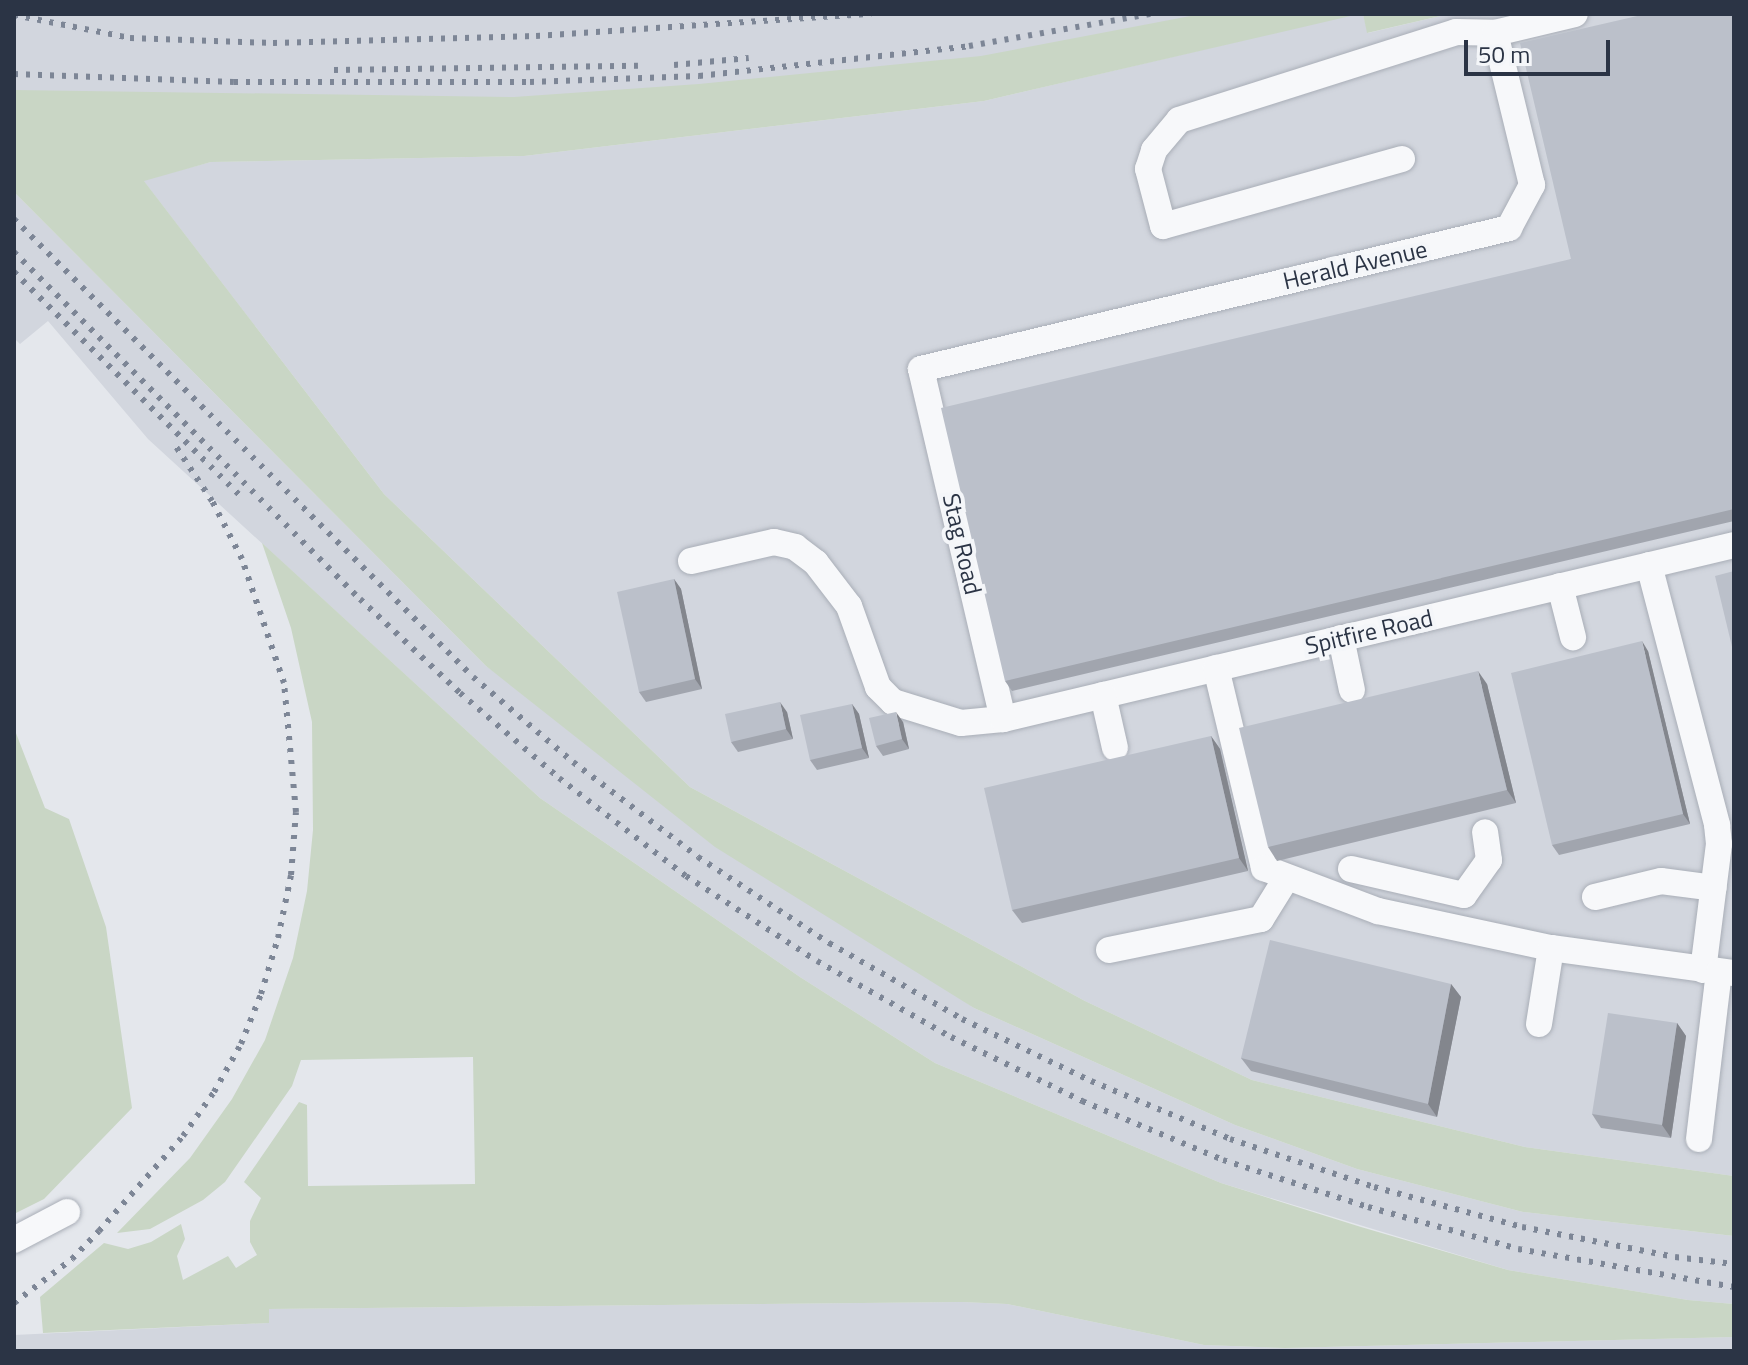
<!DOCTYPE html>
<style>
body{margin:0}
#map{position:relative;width:1748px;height:1365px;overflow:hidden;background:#e4e7ec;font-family:"Titillium Web",sans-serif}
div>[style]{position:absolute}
.built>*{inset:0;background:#d2d6de}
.green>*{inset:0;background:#c9d6c5}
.roads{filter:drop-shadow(0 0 2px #a9aeb7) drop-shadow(0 0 2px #a9aeb7)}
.minor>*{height:26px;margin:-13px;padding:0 13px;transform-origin:13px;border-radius:13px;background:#f7f8fa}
.rail>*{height:6px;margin-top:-3px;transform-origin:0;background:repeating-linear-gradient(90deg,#7d8696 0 4px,transparent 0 12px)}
.wall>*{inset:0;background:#a1a5ae}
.shaded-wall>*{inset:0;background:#83868d}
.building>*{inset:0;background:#bbc0ca}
span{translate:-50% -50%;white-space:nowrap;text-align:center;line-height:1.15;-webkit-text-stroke:8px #f4f6f9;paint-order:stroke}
.street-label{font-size:24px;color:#2b3445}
.frame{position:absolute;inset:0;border:16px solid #2b3445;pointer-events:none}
.scale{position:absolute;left:1464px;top:40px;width:146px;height:36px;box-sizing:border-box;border:4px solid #2b3445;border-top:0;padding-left:10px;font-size:24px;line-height:28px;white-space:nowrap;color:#2b3445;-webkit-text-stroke:6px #f4f6f9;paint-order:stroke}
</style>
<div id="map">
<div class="built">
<div style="clip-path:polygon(14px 14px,1363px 14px,1368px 33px,1449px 14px,1734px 14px,1734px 1176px,1525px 1147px,1252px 1080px,1085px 1001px,690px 787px,384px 494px,143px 180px,211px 162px,524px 156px,984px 101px,1346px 16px,479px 117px,14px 105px)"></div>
<div style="clip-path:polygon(14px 192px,486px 666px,974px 1008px,1235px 1125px,1357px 1169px,1523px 1212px,1734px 1236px,1734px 1304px,1688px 1300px,1508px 1270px,1221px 1183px,935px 1063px,800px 977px,540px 798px,148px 439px,48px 321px,20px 344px,14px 338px)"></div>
<div style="clip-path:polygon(962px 1302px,1007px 1304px,1204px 1345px,1285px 1348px,1734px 1337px,1734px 1351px,14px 1351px,14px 1335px,268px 1323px,268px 1309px)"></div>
</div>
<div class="green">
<div style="clip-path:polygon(1201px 14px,1359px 14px,984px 101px,524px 156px,211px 162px,144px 181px,384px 494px,690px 787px,1085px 1001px,1252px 1080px,1525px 1147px,1734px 1176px,1734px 1236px,1523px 1212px,1357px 1169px,1235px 1125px,974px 1008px,715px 847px,486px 666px,14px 192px,14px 90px,514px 97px,699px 84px,981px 56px)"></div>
<div style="clip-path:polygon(1363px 14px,1449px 14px,1367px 33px)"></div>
<div style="clip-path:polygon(262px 543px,540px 798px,800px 977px,935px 1063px,1221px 1183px,1361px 1227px,1508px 1270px,1688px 1300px,1734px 1304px,1734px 1337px,1285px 1348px,1204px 1345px,1007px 1304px,962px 1302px,269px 1309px,269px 1323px,43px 1333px,40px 1297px,104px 1243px,128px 1249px,151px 1242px,181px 1224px,185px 1239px,177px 1256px,183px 1280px,228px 1256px,236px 1268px,257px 1255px,250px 1242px,250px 1221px,261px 1198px,244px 1182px,299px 1102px,307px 1105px,308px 1186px,475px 1184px,473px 1057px,301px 1060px,292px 1086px,225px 1182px,203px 1200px,150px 1229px,117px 1233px,190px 1158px,232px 1099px,265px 1040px,293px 958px,307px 891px,313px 830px,312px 722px,291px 628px)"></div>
<div style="clip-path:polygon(14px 728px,45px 808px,69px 819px,106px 927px,132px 1108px,44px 1199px,14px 1214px)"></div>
</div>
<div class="roads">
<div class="minor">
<div style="left:1402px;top:159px;width:248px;rotate:164.3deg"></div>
<div style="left:1163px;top:226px;width:59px;rotate:-104.7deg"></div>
<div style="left:1148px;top:169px;width:20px;rotate:-72deg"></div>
<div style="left:1154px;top:150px;width:39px;rotate:-50deg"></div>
<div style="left:1179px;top:120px;width:291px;rotate:-17.6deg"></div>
<div style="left:1456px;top:32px;width:39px;rotate:1deg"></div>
<div style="left:691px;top:561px;width:85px;rotate:-12.9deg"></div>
<div style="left:774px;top:542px;width:22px;rotate:13deg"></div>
<div style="left:795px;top:547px;width:26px;rotate:37deg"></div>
<div style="left:816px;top:563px;width:54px;rotate:52.5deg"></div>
<div style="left:849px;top:606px;width:86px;rotate:70.3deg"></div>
<div style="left:878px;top:687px;width:21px;rotate:45deg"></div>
<div style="left:893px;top:702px;width:71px;rotate:17.2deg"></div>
<div style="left:961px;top:723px;width:42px;rotate:-5.4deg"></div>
<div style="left:1003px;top:719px;width:751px;rotate:-13.39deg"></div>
<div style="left:1649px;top:565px;width:269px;rotate:75.3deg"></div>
<div style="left:1717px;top:825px;width:19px;rotate:84deg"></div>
<div style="left:1719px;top:844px;width:127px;rotate:97.2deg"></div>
<div style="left:1560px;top:586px;width:53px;rotate:75.7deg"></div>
<div style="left:1341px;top:638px;width:53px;rotate:78.1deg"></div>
<div style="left:1216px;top:668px;width:206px;rotate:76.5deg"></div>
<div style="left:1264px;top:868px;width:122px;rotate:20.7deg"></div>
<div style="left:1378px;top:911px;width:177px;rotate:12.1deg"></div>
<div style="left:1551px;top:948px;width:185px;rotate:7.8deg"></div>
<div style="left:1103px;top:695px;width:54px;rotate:77.2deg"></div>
<div style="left:1003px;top:719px;width:359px;rotate:-103.2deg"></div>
<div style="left:921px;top:369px;width:605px;rotate:-13.48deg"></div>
<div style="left:1509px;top:228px;width:49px;rotate:-61.9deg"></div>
<div style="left:1532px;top:185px;width:156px;rotate:-103.7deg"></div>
<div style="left:1495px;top:33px;width:82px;rotate:-13.4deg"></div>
<div style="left:1351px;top:869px;width:116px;rotate:13deg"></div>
<div style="left:1464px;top:895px;width:43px;rotate:-54.5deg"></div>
<div style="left:1489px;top:860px;width:28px;rotate:-98deg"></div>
<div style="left:1595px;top:897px;width:68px;rotate:-13.6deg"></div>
<div style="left:1661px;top:881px;width:53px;rotate:7.5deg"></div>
<div style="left:1109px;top:950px;width:155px;rotate:-11.5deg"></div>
<div style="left:1261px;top:919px;width:49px;rotate:-58.2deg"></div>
<div style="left:1539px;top:1024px;width:77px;rotate:-81deg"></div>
<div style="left:1699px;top:1139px;width:168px;rotate:-83.2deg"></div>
<div style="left:14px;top:1240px;width:60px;rotate:-27.8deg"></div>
</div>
</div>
<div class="rail">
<div style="left:14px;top:15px;width:118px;rotate:11.2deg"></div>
<div style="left:130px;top:38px;width:143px;rotate:2deg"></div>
<div style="left:273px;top:43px;width:263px;rotate:-1.5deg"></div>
<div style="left:536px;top:36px;width:336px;rotate:-3.8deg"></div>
<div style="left:674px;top:65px;width:75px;rotate:-5.3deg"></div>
<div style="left:334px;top:70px;width:304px;rotate:-0.8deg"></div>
<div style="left:14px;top:74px;width:220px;rotate:2.1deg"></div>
<div style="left:234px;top:82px;width:296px"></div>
<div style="left:530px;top:82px;width:169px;rotate:-2deg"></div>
<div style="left:699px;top:76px;width:272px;rotate:-6.3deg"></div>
<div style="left:969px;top:46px;width:185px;rotate:-10deg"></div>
<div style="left:14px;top:219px;width:648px;rotate:44.94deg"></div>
<div style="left:473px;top:677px;width:131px;rotate:40.4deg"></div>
<div style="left:573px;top:762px;width:157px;rotate:37.2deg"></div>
<div style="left:698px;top:857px;width:157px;rotate:33.3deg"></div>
<div style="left:829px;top:943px;width:153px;rotate:29.7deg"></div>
<div style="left:962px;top:1019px;width:143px;rotate:25.7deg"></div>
<div style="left:1091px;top:1081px;width:151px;rotate:22.6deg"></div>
<div style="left:1230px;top:1139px;width:152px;rotate:18.4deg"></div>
<div style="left:1374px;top:1187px;width:153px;rotate:15.1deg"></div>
<div style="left:1522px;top:1227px;width:156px;rotate:11.1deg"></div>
<div style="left:1675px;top:1257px;width:59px;rotate:6.8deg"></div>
<div style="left:14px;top:252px;width:490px;rotate:45.1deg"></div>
<div style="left:360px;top:599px;width:137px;rotate:43.2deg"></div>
<div style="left:460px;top:693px;width:130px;rotate:40.6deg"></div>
<div style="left:559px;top:778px;width:160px;rotate:37.7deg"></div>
<div style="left:686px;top:876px;width:156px;rotate:33deg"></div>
<div style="left:817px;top:961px;width:154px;rotate:29.6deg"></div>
<div style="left:951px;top:1037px;width:146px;rotate:26deg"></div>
<div style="left:1082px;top:1101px;width:153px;rotate:22.7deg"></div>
<div style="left:1223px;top:1160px;width:152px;rotate:18deg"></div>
<div style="left:1368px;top:1207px;width:156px;rotate:15.6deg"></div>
<div style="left:1518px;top:1249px;width:219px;rotate:10deg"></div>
<div style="left:14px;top:272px;width:317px;rotate:44.7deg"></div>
<div style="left:14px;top:1303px;width:73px;rotate:-37.2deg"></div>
<div style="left:72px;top:1259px;width:39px;rotate:-46deg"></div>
<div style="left:99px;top:1231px;width:127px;rotate:-48.5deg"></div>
<div style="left:183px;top:1136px;width:54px;rotate:-54.8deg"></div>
<div style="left:214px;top:1092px;width:55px;rotate:-60.6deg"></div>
<div style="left:241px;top:1044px;width:54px;rotate:-68.2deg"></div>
<div style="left:261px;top:994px;width:59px;rotate:-73.1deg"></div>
<div style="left:278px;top:938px;width:64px;rotate:-78.3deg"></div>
<div style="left:291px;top:875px;width:63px;rotate:-85.5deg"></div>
<div style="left:296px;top:812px;width:130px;rotate:-95.3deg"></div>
<div style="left:284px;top:683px;width:131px;rotate:-108.7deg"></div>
<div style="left:242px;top:559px;width:65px;rotate:-117.3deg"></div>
<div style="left:212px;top:501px;width:71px;rotate:-123.5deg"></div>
</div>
<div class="wall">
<div style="clip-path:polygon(1734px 14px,1734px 521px,1012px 691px,1005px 681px,1571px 259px)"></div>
<div style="clip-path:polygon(674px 579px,681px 589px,702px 689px,646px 702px,639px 692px)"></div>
<div style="clip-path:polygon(1648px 651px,1690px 824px,1559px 855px,1552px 845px)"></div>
<div style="clip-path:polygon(1487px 684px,1516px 803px,1277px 861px,1268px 847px)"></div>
<div style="clip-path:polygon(852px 704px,859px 714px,869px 758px,817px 770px,810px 760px)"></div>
<div style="clip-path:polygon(787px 712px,793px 739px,738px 752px,731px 742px)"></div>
<div style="clip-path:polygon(903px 722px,909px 749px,883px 756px,876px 746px)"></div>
<div style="clip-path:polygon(1211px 736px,1220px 749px,1248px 871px,1022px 923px,1012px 910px)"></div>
<div style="clip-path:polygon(1451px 984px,1461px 997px,1437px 1117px,1251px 1071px,1241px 1058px)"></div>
<div style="clip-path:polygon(1677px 1023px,1686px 1036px,1671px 1138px,1601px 1128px,1592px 1114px)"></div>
</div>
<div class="shaded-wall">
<div style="clip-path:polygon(674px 579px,681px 589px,702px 689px,695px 679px)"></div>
<div style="clip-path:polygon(1642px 641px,1648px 651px,1690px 824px,1683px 814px)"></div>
<div style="clip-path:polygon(1478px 671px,1487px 684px,1516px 803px,1507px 790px)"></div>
<div style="clip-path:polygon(780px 702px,787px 712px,793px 739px,786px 729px)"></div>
<div style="clip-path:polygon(852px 704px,859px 714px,869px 758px,862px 748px)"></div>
<div style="clip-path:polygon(896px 712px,903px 722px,909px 749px,902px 739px)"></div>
<div style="clip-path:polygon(1211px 736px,1220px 749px,1248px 871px,1239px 858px)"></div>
<div style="clip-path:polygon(1451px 984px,1461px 997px,1437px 1117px,1428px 1104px)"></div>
<div style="clip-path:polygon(1677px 1023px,1686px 1036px,1671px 1138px,1662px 1125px)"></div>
</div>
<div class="building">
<div style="clip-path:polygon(1646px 14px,1734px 14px,1734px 509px,1005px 681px,941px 408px,1571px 259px,1520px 43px)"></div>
<div style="clip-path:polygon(1734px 571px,1734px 655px,1715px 576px)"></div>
<div style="clip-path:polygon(674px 579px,695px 679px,639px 692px,617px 592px)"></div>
<div style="clip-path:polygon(1642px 641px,1683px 814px,1552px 845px,1511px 673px)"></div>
<div style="clip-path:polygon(1478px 671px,1507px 790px,1268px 847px,1239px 728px)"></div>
<div style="clip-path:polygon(780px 702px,786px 729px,731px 742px,725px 714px)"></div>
<div style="clip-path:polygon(852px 704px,862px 748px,810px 760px,800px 715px)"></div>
<div style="clip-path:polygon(896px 712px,902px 739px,876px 746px,869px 718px)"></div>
<div style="clip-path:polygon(1211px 736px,1239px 858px,1012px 910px,984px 788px)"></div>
<div style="clip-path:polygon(1270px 940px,1451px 984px,1428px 1104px,1241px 1058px)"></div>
<div style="clip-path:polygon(1608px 1013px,1677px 1023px,1662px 1125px,1592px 1114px)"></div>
</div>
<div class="street-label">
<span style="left:1355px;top:265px;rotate:-13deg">Herald Avenue</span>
<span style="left:962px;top:544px;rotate:77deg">Stag Road</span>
<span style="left:1369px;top:632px;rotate:-13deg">Spitfire Road</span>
</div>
<div class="frame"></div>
<div class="scale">50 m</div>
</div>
